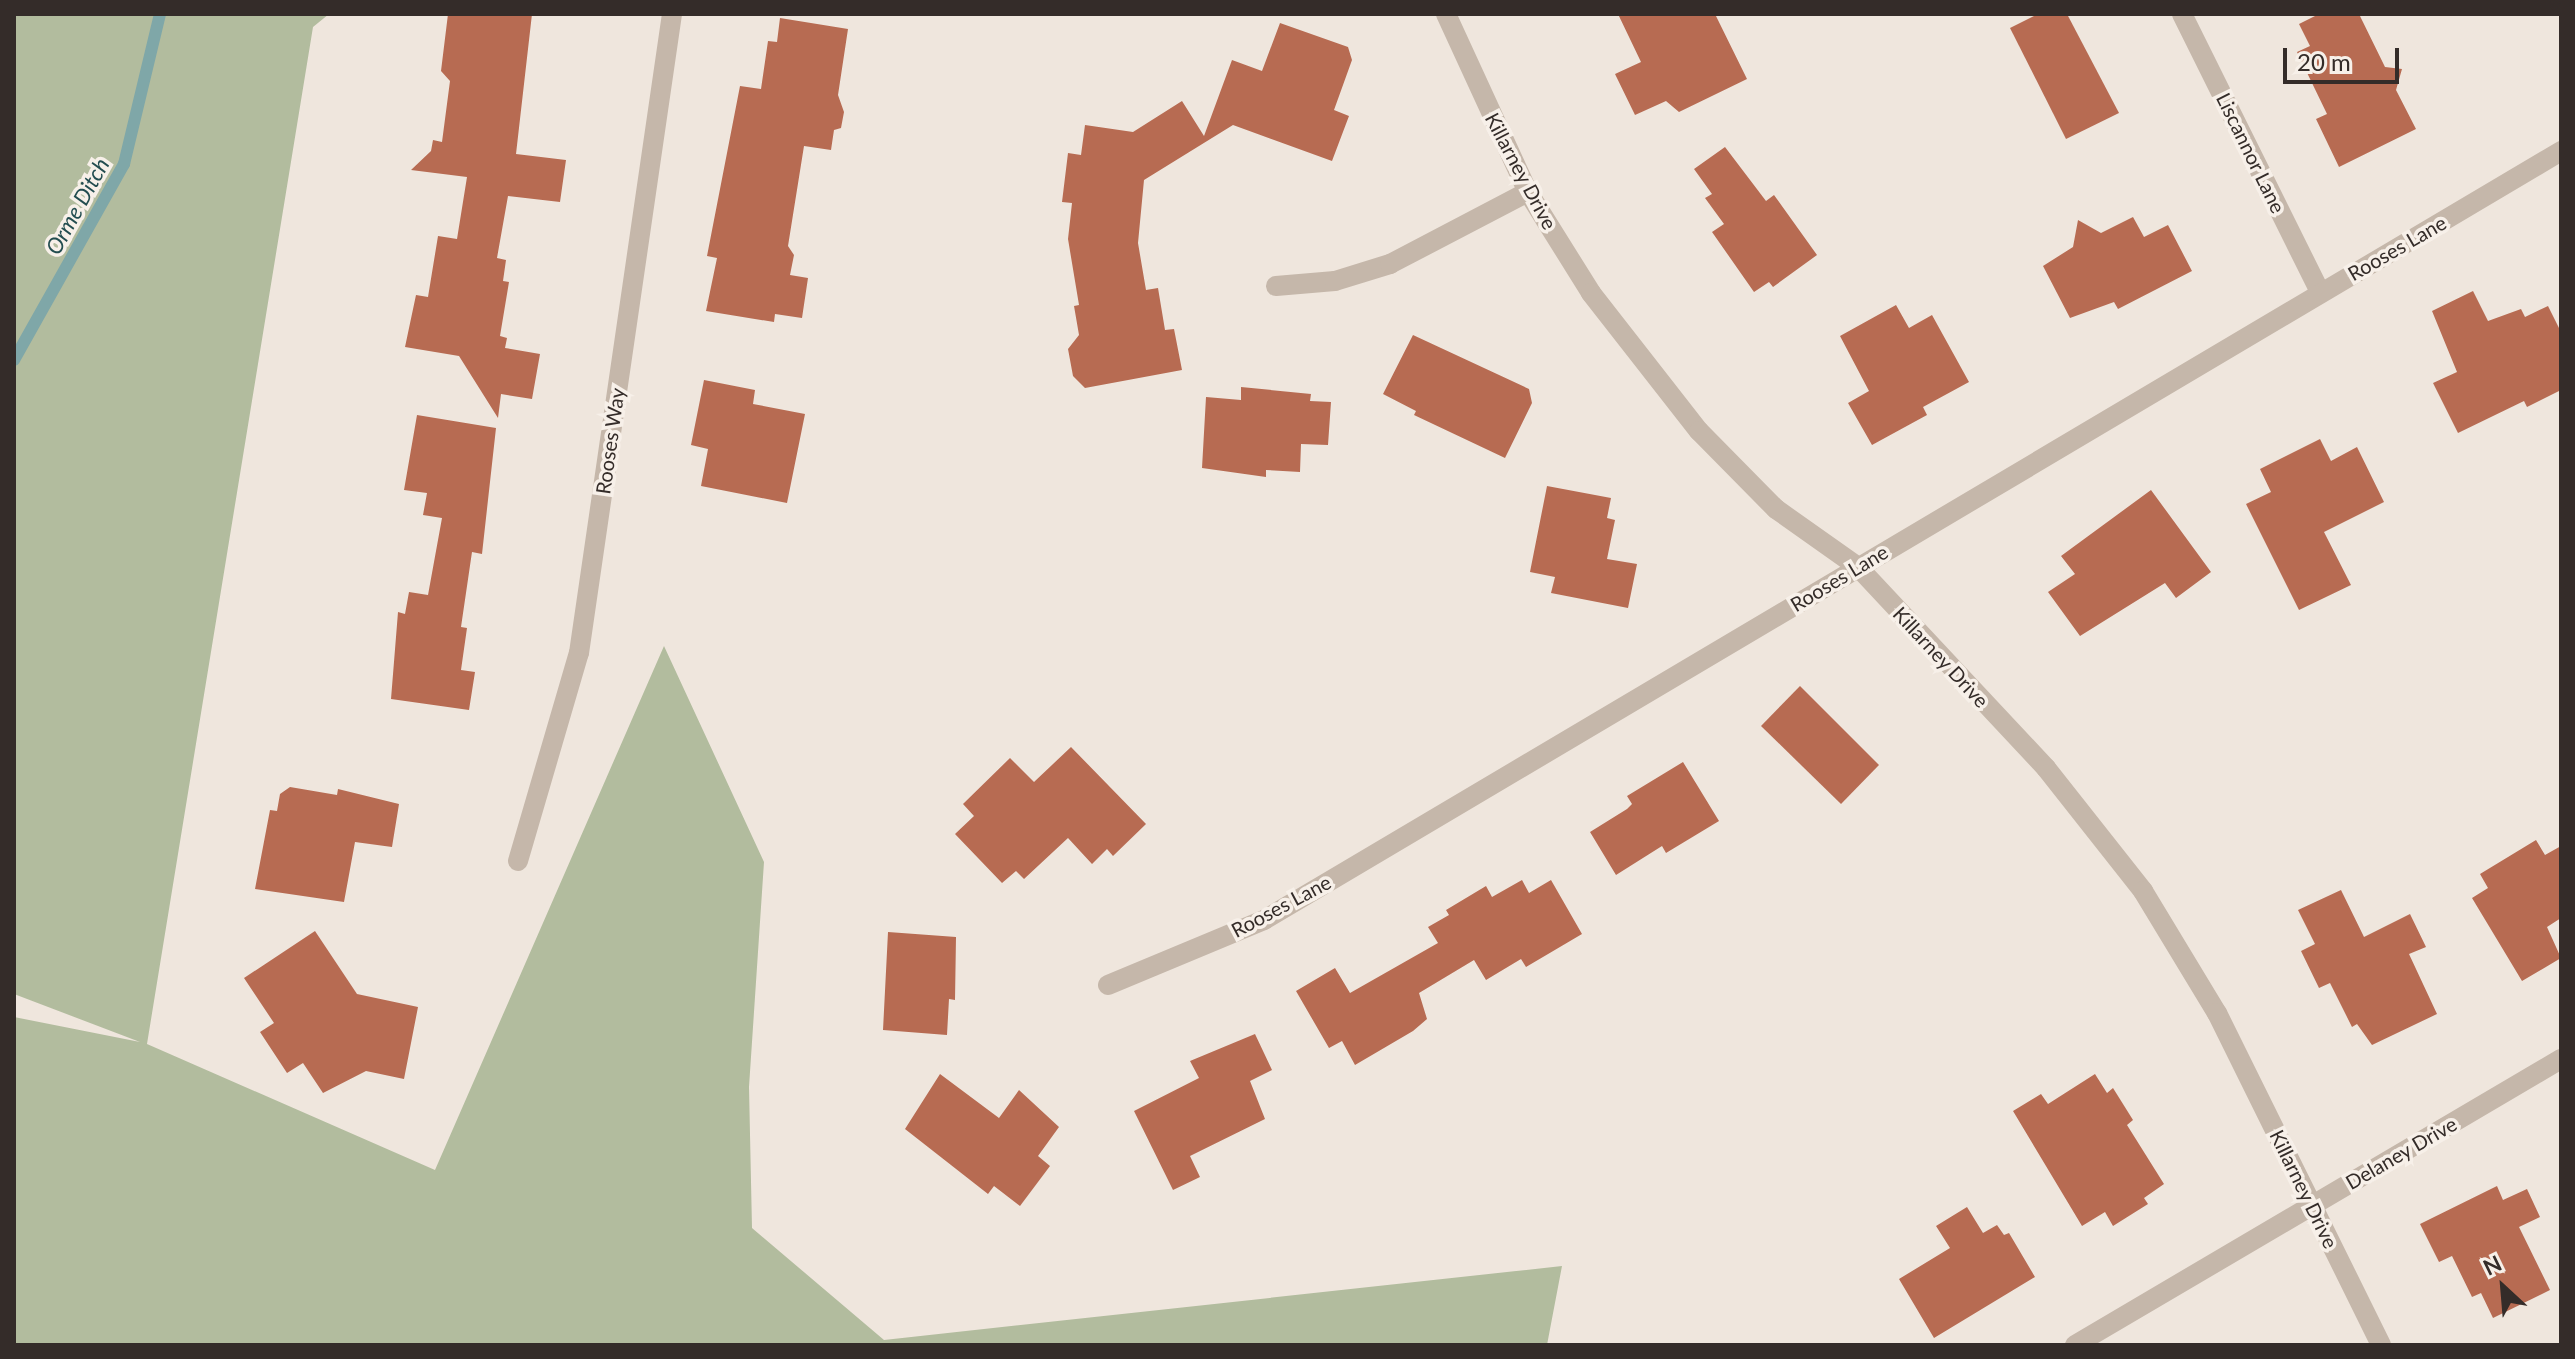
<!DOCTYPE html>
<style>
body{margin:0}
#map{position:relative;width:2575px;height:1359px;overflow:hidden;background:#efe6dd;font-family:Lato,sans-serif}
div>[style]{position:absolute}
.green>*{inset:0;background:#b2bc9e}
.stream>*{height:12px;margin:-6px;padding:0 6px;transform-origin:6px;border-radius:6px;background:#7fa7a8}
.building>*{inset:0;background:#b76b52}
.minor>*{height:20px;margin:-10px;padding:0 10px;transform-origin:10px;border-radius:10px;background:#c5b7aa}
span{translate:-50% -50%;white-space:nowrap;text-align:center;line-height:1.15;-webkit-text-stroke:7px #f7f0e9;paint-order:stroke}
.street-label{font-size:20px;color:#342c29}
.water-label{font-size:22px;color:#234d50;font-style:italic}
.frame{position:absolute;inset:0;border:16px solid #342c29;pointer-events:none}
.north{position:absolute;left:2463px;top:1247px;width:80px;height:80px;-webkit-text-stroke:6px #f7f0e9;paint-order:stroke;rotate:334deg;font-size:22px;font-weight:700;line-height:32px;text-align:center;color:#342c29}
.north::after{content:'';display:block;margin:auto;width:28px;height:36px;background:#342c29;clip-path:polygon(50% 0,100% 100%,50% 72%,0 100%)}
.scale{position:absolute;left:2283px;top:48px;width:116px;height:36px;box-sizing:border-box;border:4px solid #342c29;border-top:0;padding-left:10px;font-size:24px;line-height:28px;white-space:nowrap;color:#342c29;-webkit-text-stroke:6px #f7f0e9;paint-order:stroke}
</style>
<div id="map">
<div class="green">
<div style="clip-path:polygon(14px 14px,329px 14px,313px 27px,147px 1044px,435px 1170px,664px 646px,764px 862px,749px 1087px,752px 1228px,884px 1340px,1562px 1266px,1547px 1345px,14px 1345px,14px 1017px,140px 1042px,14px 994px)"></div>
</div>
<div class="stream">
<div style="left:14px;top:360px;width:225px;rotate:-60.7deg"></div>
<div style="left:124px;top:164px;width:154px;rotate:-76.5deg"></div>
</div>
<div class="building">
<div style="clip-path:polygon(448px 14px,532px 14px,516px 154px,566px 160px,560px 202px,508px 196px,497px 258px,506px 260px,503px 281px,509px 282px,500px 336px,507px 338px,505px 348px,540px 354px,532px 399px,501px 394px,498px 418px,459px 356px,405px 347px,416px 295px,428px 297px,438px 236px,457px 239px,467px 177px,411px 170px,431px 151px,433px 140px,442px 142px,450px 81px,441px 71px)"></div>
<div style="clip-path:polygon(1618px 14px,1715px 14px,1747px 79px,1679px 112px,1666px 101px,1635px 115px,1615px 74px,1641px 62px)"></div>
<div style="clip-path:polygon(2038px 14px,2067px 14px,2119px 113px,2066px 139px,2010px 28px)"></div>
<div style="clip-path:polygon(2319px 14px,2359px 14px,2385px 67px,2402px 69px,2396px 90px,2416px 129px,2339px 167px,2316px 119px,2327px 114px,2297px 52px,2310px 46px,2299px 24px)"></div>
<div style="clip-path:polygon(780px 18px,848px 29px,838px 95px,844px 112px,841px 128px,834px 130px,831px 150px,804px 146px,788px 246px,794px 255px,790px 275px,808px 278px,802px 318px,775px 314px,774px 322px,706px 311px,717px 258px,707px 256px,740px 86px,761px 89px,768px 41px,777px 42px)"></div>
<div style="clip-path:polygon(1280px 23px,1348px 47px,1352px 60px,1334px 110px,1349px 116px,1332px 161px,1233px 125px,1144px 180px,1138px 243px,1146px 290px,1158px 288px,1165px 330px,1174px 329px,1182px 370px,1085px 388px,1073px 376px,1068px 349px,1079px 335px,1074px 306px,1079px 305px,1068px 239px,1072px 203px,1062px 202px,1068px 153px,1081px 155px,1085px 125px,1133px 132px,1182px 101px,1204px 136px,1232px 60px,1262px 71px)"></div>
<div style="clip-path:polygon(1725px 147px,1766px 201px,1774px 195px,1817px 255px,1773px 287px,1769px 282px,1754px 292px,1712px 232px,1724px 224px,1705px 198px,1712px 194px,1694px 169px)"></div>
<div style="clip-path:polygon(2133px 217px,2144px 237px,2168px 225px,2192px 271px,2118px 309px,2114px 302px,2070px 318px,2043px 266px,2073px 247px,2078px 220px,2101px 233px)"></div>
<div style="clip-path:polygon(2473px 291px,2488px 321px,2521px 309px,2525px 317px,2548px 306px,2561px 332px,2561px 390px,2527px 407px,2524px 401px,2458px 433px,2433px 383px,2457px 372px,2432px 311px)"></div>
<div style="clip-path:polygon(1896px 305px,1909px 328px,1932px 315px,1969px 382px,1923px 407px,1927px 415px,1872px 445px,1848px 403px,1869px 391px,1840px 336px)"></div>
<div style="clip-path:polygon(1413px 335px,1529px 389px,1532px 403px,1505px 458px,1414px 415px,1416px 411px,1383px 394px)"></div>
<div style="clip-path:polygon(704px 380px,755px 390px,753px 404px,805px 414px,787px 503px,701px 486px,708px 449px,691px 445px)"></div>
<div style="clip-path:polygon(1241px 387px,1311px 394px,1310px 401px,1331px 402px,1328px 445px,1301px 444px,1300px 472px,1266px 470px,1266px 477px,1202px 468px,1206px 397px,1241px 400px)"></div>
<div style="clip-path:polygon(417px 415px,496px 428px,482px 554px,472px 552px,461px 627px,467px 628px,461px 670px,475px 672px,469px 710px,391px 699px,398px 612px,405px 614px,409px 592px,428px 595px,442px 518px,423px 515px,427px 493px,404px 490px)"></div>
<div style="clip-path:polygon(2320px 439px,2331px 461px,2357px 447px,2384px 502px,2324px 532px,2351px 585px,2299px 610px,2246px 504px,2271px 492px,2260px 469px)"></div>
<div style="clip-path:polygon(1547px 486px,1611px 498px,1607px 518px,1615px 520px,1607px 559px,1637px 564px,1628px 608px,1551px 593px,1555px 577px,1530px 572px)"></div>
<div style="clip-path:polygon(2151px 490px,2211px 572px,2176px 598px,2165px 583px,2080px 636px,2048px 592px,2075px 574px,2061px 556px)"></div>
<div style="clip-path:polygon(1800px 686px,1879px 765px,1841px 804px,1761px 726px)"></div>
<div style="clip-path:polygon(1071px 747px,1146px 824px,1113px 856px,1107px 849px,1092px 864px,1068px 838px,1024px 879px,1016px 871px,1002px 883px,955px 834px,974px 816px,963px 804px,1010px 758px,1034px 782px)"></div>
<div style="clip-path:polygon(1683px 762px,1719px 821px,1666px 853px,1662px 846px,1616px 875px,1590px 832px,1627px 809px,1632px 804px,1627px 796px)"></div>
<div style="clip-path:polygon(290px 787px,337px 795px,338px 789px,399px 804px,392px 847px,355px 842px,344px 902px,255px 889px,270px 810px,277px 811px,280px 794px)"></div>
<div style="clip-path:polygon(2536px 840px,2545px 855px,2561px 846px,2561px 918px,2547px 927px,2561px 958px,2522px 981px,2472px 898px,2488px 888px,2480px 874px)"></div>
<div style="clip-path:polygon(1522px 880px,1529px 893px,1551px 880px,1582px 934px,1526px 967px,1521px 959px,1486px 980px,1474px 960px,1419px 993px,1427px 1019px,1413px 1031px,1355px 1065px,1342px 1041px,1329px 1048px,1296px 991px,1335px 968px,1350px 993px,1438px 943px,1428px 927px,1449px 915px,1446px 910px,1486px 886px,1492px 897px)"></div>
<div style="clip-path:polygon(2341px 890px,2364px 937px,2410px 914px,2426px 947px,2409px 954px,2437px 1014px,2372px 1045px,2357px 1024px,2352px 1027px,2330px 983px,2319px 988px,2301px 951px,2315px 944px,2298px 910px)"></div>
<div style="clip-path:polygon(315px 931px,357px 994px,418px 1007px,404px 1079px,366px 1071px,323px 1093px,303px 1063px,287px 1073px,260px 1032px,274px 1023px,244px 978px)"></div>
<div style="clip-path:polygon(888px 932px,956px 937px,955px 1000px,949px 999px,947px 1035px,883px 1030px)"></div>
<div style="clip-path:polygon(1255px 1034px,1272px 1070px,1250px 1081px,1265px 1119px,1190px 1156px,1200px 1177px,1173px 1190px,1134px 1111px,1199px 1078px,1190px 1061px)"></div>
<div style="clip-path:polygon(940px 1074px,999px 1118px,1019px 1090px,1059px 1127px,1038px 1156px,1050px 1166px,1020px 1206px,994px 1186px,988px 1194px,905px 1129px)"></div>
<div style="clip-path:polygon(2095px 1074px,2107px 1093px,2113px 1088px,2133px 1120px,2127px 1125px,2164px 1184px,2144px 1198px,2148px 1204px,2113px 1226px,2105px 1212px,2082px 1226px,2013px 1111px,2041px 1094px,2048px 1104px)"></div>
<div style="clip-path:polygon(2497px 1186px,2503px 1200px,2527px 1189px,2540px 1217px,2519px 1227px,2550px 1290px,2493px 1318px,2481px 1293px,2472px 1297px,2452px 1256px,2439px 1262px,2420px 1224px)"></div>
<div style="clip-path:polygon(1967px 1207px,1983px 1233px,1997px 1225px,2004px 1235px,2009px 1233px,2035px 1277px,1934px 1338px,1899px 1279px,1950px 1248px,1936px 1226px)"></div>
</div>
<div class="minor">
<div style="left:1446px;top:14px;width:196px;rotate:65.3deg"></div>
<div style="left:1528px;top:192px;width:119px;rotate:58deg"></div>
<div style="left:1591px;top:293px;width:175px;rotate:52deg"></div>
<div style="left:1699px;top:431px;width:110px;rotate:45.4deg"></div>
<div style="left:1776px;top:509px;width:100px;rotate:35.3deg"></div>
<div style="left:1858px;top:567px;width:275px;rotate:46.9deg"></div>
<div style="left:2046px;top:768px;width:157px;rotate:51.7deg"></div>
<div style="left:2143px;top:891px;width:143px;rotate:58.8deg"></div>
<div style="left:2217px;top:1013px;width:370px;rotate:63.7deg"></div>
<div style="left:2182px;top:14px;width:310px;rotate:63.6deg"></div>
<div style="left:1276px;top:286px;width:59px;rotate:-4.8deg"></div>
<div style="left:1335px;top:281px;width:58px;rotate:-17.2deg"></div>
<div style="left:1390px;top:264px;width:156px;rotate:-27.6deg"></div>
<div style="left:518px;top:861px;width:217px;rotate:-73.7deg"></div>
<div style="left:579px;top:653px;width:646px;rotate:-81.72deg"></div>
<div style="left:1108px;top:985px;width:169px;rotate:-22.6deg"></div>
<div style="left:1264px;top:920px;width:1508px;rotate:-30.66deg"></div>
<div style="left:2075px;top:1345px;width:564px;rotate:-30.48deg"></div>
</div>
<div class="street-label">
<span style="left:2251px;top:153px;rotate:64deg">Liscannor Lane</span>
<span style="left:1521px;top:171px;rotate:62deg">Killarney Drive</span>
<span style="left:2397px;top:248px;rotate:-30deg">Rooses Lane</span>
<span style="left:610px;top:441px;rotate:-82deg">Rooses Way</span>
<span style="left:1839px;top:578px;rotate:-31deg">Rooses Lane</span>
<span style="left:1941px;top:657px;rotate:47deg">Killarney Drive</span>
<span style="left:1281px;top:906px;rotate:-28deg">Rooses Lane</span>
<span style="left:2401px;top:1153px;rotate:-30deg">Delaney Drive</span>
<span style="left:2304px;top:1189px;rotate:64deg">Killarney Drive</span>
</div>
<div class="water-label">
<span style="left:77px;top:206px;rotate:-61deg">Orme Ditch</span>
</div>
<div class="frame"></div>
<div class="north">N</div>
<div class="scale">20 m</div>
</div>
